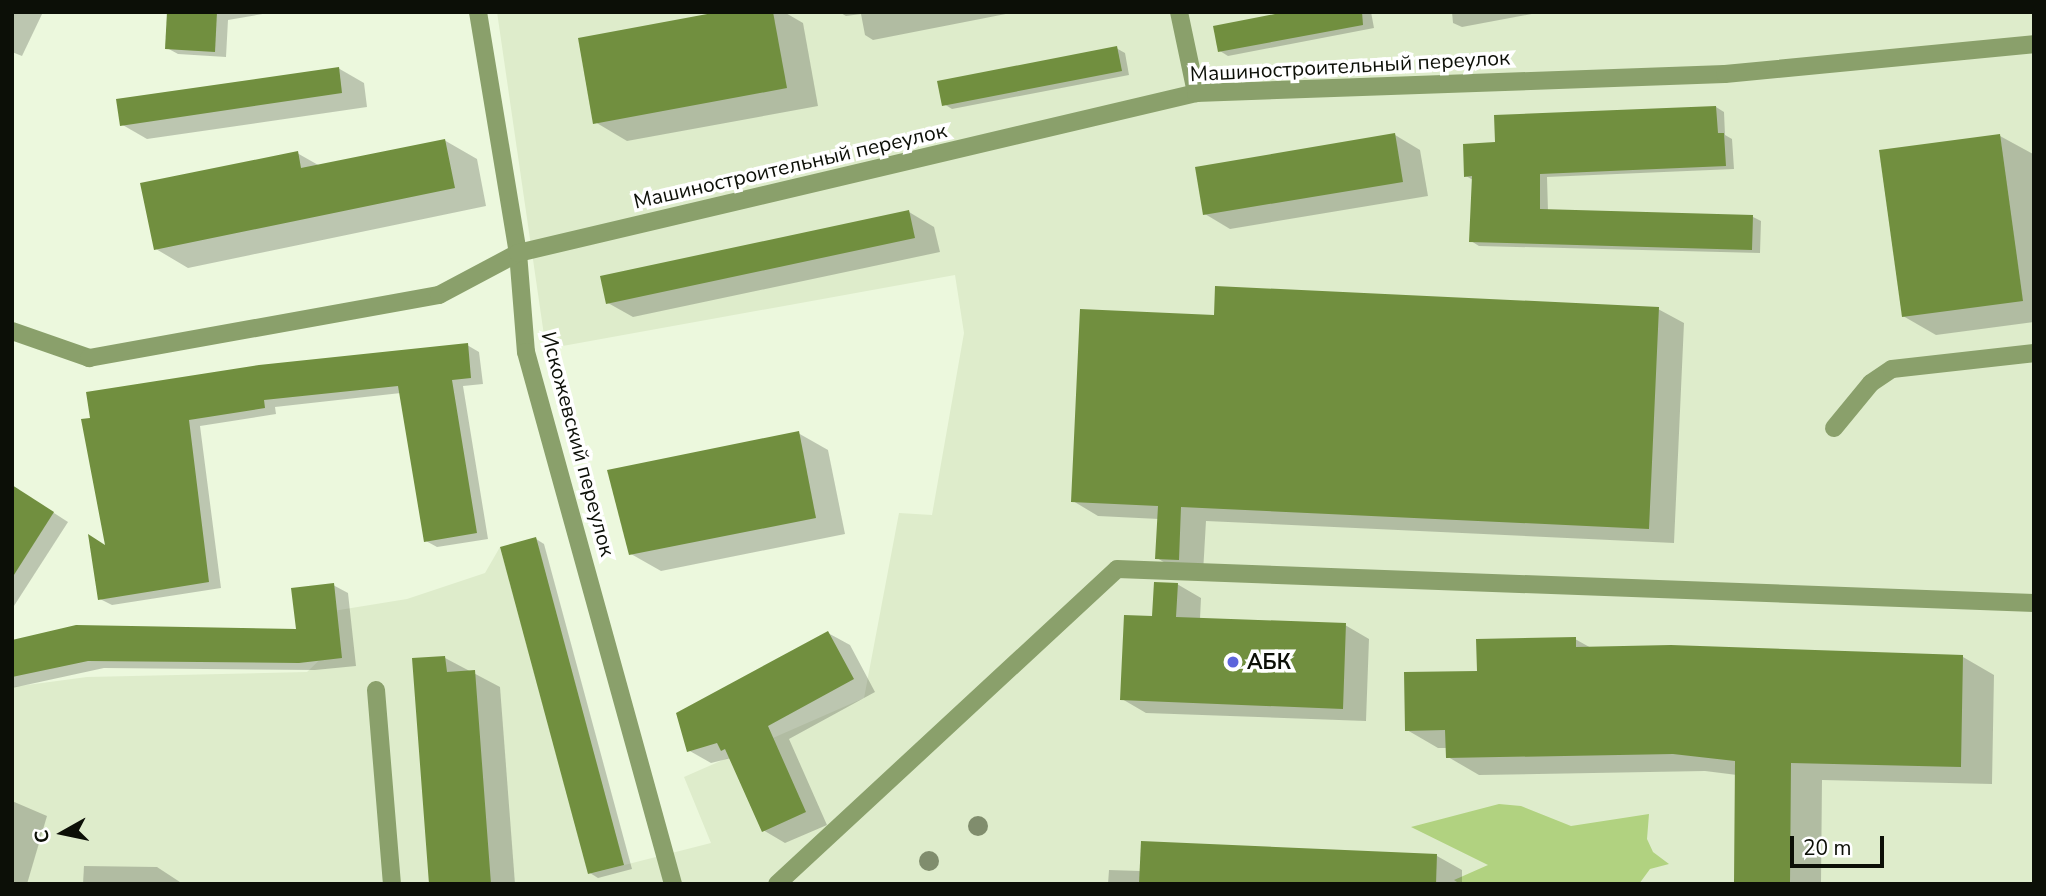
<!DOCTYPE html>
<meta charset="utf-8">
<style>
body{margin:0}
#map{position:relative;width:2046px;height:896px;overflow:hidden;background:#ecf8dd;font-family:"Nunito Sans",sans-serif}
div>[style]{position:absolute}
.built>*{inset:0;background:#deeccb}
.forest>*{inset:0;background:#b1d280}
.shadow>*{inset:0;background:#0003}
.building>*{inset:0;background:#718f3f}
.minor>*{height:18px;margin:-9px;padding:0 9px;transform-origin:9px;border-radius:9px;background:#8aa06b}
.trees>*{width:20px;height:20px;margin:-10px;border-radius:50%;background:#808d6d}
.dots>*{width:19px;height:19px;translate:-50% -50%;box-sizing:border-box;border:4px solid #fff;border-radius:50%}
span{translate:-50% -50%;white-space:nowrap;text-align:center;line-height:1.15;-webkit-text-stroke:7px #fff;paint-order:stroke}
.street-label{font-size:21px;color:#0c0f07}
.poi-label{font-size:21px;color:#0c0f07;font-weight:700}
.left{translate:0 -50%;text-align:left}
.frame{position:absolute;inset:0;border:14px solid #0c0f07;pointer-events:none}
.north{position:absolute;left:28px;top:798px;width:70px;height:70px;-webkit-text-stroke:5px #fff;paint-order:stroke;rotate:261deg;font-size:19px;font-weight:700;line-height:28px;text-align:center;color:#0c0f07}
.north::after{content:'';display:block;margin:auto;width:24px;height:32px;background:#0c0f07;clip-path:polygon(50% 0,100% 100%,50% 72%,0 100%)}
.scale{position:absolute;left:1790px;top:836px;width:94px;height:32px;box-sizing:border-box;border:4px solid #0c0f07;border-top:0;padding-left:9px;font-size:21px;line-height:24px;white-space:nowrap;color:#0c0f07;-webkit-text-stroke:5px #fff;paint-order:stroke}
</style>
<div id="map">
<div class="built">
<div style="clip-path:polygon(497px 12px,2034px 12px,2034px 884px,12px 884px,12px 687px,87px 677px,307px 672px,337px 643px,333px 611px,407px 599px,485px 573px,500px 547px,589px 874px,711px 843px,684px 777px,864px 698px,899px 513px,932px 515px,964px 333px,955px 275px,546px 349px)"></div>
</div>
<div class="forest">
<div style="clip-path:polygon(1499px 804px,1521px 806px,1571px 826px,1649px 814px,1647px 839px,1653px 852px,1669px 864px,1650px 869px,1639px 884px,1460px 884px,1454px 880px,1488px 865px,1411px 827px)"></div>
</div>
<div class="shadow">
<div style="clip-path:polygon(12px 12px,43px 12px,22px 56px,12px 52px)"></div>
<div style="clip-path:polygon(169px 12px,274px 12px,228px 20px,226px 57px,178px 54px,167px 48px)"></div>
<div style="clip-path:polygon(728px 12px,784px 12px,803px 23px,818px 106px,627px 141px,595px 122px)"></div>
<div style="clip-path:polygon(839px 12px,1016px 12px,873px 40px,865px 35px,861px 14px,846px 16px)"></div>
<div style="clip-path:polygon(1294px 12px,1371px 12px,1374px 28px,1228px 56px,1220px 51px)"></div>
<div style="clip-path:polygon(1452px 12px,1542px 12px,1462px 27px,1453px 23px)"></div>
<div style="clip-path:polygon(1116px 48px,1125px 53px,1129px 75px,952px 109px,944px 104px)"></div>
<div style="clip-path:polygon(338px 68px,364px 83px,367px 107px,147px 139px,121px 124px)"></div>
<div style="clip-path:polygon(1716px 107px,1724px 112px,1725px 135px,1732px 139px,1734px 169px,1547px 177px,1548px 211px,1753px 217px,1761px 221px,1760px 253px,1479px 246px,1471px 241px,1473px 180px,1466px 176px,1497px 144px)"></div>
<div style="clip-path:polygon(1395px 135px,1420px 150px,1428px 196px,1230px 229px,1205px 214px)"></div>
<div style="clip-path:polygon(2000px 136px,2033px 154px,2034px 322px,1936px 335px,1903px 316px)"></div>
<div style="clip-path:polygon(444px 140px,477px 159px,486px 206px,188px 268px,156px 249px,297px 153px,320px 166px)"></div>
<div style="clip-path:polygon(909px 212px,934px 227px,940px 252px,633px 317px,608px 303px)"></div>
<div style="clip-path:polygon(1658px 309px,1684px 323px,1674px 543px,1206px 521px,1203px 573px,1182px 573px,1157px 558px,1159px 519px,1098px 516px,1073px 501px,1215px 317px)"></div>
<div style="clip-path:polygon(467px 345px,479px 352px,483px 384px,463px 386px,488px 539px,437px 547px,426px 541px,401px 393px,275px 407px,276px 414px,200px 426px,221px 588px,112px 605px,100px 599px,107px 547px,83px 421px)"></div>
<div style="clip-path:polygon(798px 433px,828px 450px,845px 534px,661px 571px,631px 554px)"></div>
<div style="clip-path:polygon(12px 486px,68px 522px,12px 609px)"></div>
<div style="clip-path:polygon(536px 539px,544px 544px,632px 869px,598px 878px,590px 873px)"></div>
<div style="clip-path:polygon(1177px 584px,1201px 598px,1200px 619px,1345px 625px,1369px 639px,1366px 721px,1146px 713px,1122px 699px,1154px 618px)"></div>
<div style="clip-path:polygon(333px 585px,348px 593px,356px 666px,315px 670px,104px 668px,12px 688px,12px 642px,298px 630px)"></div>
<div style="clip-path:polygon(828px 633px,850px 645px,875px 692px,789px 739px,827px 825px,785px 843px,763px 830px,731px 758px,711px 763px,688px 750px)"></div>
<div style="clip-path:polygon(1575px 639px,1593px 649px,1963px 657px,1994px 675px,1992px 784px,1822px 780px,1821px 884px,1736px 884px,1737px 775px,1705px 771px,1479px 775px,1448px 757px,1448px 748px,1438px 748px,1407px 730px,1479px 672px)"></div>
<div style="clip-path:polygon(445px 658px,500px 687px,515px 884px,430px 884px)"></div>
<div style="clip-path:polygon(12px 801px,47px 816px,27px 884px,12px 884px)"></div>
<div style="clip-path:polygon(1143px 843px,1437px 856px,1462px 870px,1462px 884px,1108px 884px,1109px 870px,1141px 871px)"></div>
<div style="clip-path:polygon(84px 866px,157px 867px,183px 884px,83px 884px)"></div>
</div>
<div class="building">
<div style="clip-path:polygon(167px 12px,217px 12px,215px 52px,165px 49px)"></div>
<div style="clip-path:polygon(718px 12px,773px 12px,787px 88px,593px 124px,578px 38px)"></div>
<div style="clip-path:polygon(1285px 12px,1362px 12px,1363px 25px,1218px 52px,1213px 26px)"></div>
<div style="clip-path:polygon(1117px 46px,1122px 71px,942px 106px,937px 81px)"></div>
<div style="clip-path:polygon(339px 67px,342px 93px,120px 126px,116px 99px)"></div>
<div style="clip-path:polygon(1716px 106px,1718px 133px,1724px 133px,1726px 166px,1540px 174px,1540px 209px,1753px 215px,1752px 250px,1469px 242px,1472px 176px,1464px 177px,1463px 144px,1495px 142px,1494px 115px)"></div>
<div style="clip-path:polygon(1395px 133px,1403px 182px,1203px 215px,1195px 167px)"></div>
<div style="clip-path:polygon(2000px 134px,2023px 301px,1902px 317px,1879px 150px)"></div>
<div style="clip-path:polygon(445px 139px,455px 188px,154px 250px,140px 183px,298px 151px,301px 168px)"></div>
<div style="clip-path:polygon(909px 210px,915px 238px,606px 304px,600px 276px)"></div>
<div style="clip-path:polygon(1215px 286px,1659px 307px,1649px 529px,1181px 507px,1179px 560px,1155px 559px,1158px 506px,1071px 502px,1080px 309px,1214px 315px)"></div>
<div style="clip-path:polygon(468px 343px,471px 378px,452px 380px,477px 533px,424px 542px,398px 386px,264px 400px,265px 408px,189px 420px,209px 582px,98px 600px,88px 534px,105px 545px,81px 419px,90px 418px,86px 392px,259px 365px)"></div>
<div style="clip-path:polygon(799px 431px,816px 518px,629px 555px,607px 470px)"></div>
<div style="clip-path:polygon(12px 485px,54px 512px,12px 578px)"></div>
<div style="clip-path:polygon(536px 537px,624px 865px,588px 874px,500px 547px)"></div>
<div style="clip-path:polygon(1154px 582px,1178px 583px,1176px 617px,1346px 623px,1343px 709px,1120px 700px,1124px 615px,1152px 616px)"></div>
<div style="clip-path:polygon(334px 583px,342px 658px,299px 663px,88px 661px,12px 677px,12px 640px,76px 625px,296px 629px,291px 588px)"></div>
<div style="clip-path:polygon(828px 631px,854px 679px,768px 726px,806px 812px,762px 832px,725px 749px,721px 751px,717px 743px,687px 752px,676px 713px)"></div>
<div style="clip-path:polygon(1576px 637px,1576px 647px,1671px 645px,1963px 655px,1961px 767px,1791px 763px,1790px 884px,1734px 884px,1735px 761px,1673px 754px,1446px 758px,1445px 730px,1405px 731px,1404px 672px,1477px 671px,1476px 639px)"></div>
<div style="clip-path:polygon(445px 656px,447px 672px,475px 670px,491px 884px,429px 884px,412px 658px)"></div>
<div style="clip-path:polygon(1141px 841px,1437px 854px,1436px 884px,1139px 884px)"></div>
</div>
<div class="minor">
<div style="left:478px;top:12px;width:244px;rotate:80.6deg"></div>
<div style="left:518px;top:253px;width:99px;rotate:85.4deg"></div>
<div style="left:526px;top:352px;width:552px;rotate:74.55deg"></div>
<div style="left:1179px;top:12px;width:83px;rotate:78.1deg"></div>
<div style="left:12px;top:331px;width:82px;rotate:19.3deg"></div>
<div style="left:89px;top:358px;width:356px;rotate:-10.2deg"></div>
<div style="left:439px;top:295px;width:89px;rotate:-28deg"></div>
<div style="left:518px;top:253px;width:697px;rotate:-13.28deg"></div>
<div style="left:1196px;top:93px;width:529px;rotate:-2.06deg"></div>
<div style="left:1725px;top:74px;width:310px;rotate:-5.5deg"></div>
<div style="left:1834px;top:428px;width:58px;rotate:-50.6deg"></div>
<div style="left:1871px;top:383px;width:25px;rotate:-34deg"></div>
<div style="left:1892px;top:369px;width:143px;rotate:-6.4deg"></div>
<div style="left:376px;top:690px;width:195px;rotate:85.3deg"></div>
<div style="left:777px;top:884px;width:463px;rotate:-42.8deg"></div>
<div style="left:1117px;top:569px;width:918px;rotate:2.12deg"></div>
</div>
<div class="trees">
<div style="left:978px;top:826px"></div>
<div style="left:929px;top:861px"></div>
</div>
<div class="dots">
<div style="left:1233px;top:662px;background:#5d64db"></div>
</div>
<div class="street-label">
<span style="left:1350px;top:66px;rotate:-3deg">Машиностроительный переулок</span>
<span style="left:790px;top:166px;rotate:-13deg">Машиностроительный переулок</span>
<span style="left:578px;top:444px;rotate:75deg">Искожевский переулок</span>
</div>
<div class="poi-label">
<span class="left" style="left:1247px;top:662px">АБК</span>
</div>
<div class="frame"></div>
<div class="north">С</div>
<div class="scale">20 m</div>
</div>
